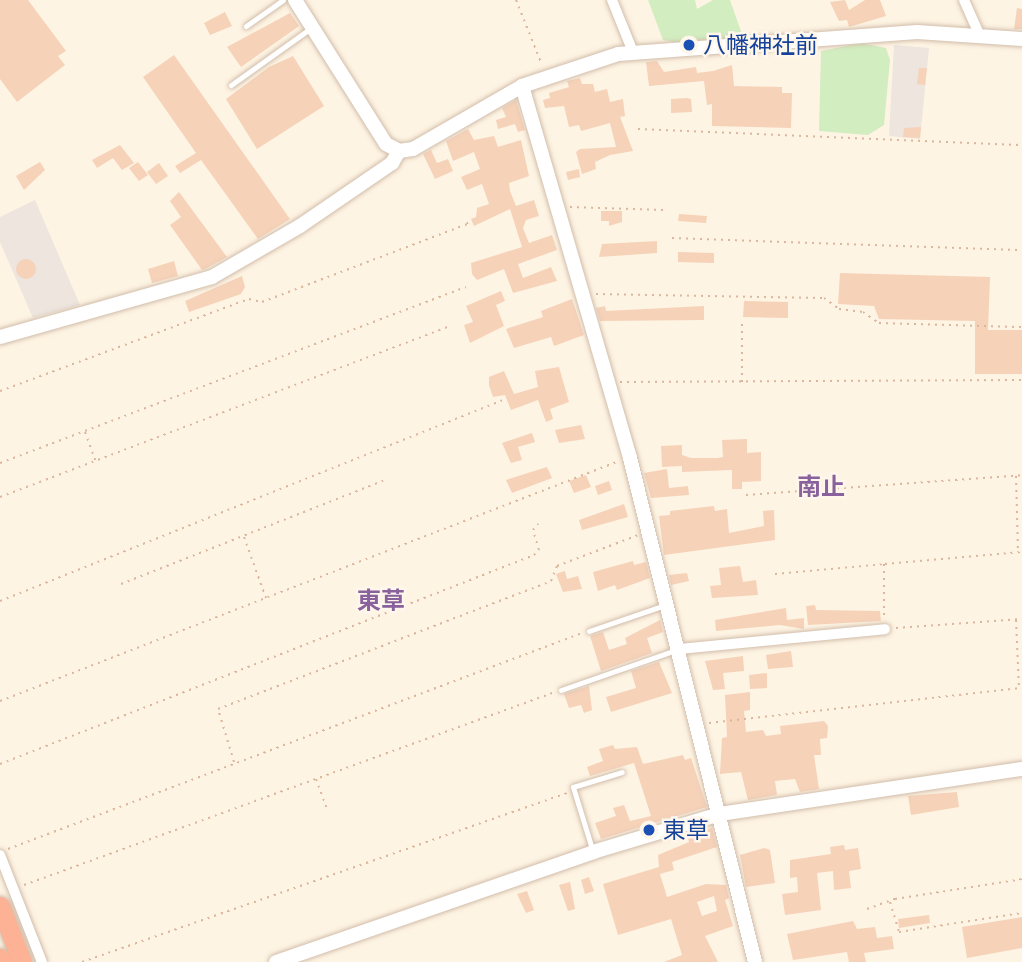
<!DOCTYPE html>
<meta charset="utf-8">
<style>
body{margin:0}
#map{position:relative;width:1022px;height:962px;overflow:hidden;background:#fef4e3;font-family:Helvetica,"Noto Sans JP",sans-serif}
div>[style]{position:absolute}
.industrial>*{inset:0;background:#ede5de}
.green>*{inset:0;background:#d2edc0}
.building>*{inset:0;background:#f6d2b9}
.round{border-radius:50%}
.path>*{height:2px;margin-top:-1px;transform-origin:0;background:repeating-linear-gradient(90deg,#dbb59c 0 2px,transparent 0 7px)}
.roads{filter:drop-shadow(0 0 2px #d2bdab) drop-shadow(0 0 2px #d2bdab)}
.service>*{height:5px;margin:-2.5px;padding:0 2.5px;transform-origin:2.5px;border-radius:2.5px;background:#fff}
.minor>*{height:10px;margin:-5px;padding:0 5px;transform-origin:5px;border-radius:5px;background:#fff}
.tertiary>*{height:14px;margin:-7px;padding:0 7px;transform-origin:7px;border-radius:7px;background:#fff}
.motorway>*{height:19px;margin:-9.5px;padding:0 9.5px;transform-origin:9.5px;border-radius:9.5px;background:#fdb195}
.dots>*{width:19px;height:19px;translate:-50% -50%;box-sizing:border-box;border:4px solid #fff7eb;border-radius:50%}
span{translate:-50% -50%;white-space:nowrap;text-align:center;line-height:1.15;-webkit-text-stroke:5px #fff7eb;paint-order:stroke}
.transit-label{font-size:23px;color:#164399}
.left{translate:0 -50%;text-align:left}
.neighbourhood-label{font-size:24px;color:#89629d;font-weight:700}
</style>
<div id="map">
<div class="industrial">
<div style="clip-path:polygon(894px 45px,929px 48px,920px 139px,889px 136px)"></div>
<div style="clip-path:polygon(35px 200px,80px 305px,33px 318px,0 242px,0 217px)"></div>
</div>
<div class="green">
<div style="clip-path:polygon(648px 0,695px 0,697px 9px,713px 0,730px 0,743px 37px,678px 43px,663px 40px)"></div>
<div style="clip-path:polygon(861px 43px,886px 48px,890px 60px,884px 125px,868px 135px,819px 131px,821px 51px)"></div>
</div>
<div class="building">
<div style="clip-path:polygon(0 0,28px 0,66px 51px,58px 56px,65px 65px,17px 102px,0 79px)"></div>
<div style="clip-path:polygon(845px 0,849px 10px,865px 0,880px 0,886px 16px,849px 27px,847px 20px,839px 21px,830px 2px)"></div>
<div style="clip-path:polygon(1017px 8px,1022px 9px,1022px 29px,1014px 29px)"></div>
<div style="clip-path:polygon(225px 12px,232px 26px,210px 35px,204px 23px)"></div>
<div style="clip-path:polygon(290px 13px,299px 26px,241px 67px,227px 47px)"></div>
<div style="clip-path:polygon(174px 55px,290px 219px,258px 239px,201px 160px,180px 173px,175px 166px,196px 153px,143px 77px)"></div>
<div style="clip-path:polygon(293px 56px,324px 106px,257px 149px,226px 99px,269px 67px)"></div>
<div style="clip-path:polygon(657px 61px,664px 72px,696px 67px,697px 73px,713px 71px,732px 65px,734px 86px,782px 87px,782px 93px,792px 93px,791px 128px,712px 126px,712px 104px,707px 105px,704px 81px,649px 86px,646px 62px)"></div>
<div style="clip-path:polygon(919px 68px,927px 68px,925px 85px,917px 84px)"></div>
<div style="clip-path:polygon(580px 78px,582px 84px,593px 84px,595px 92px,607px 89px,610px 102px,623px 99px,625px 116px,620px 117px,633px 151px,610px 155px,595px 162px,596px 169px,582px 174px,576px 152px,580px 149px,616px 147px,610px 123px,581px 131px,579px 125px,569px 127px,564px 106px,545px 108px,543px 100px,550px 98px,549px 93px,569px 87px,567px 81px)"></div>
<div style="clip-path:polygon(687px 98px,691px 99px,692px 112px,671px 113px,671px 99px)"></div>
<div style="clip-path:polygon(516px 100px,525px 130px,518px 132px,515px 124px,498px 129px,496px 120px,506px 117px,502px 108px)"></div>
<div style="clip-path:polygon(921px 127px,920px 138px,903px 137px,904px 128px)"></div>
<div style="clip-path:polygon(468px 129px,474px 140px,494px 136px,498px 147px,521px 140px,529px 176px,509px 183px,510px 191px,516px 206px,534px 200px,539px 216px,526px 220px,523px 228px,529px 243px,552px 235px,557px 250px,518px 264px,523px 278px,551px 267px,557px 281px,513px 293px,504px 269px,477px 280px,472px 274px,471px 263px,522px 247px,510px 209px,474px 226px,471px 219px,476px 217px,477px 208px,489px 204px,482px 184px,467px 190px,461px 177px,480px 169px,474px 152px,453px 161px,446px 141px)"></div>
<div style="clip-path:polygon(120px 145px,134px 163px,122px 170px,113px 158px,97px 168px,92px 160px)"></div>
<div style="clip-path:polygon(431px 150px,437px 163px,448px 159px,453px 171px,435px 179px,423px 154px)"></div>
<div style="clip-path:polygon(40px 162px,45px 170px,24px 190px,16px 176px)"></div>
<div style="clip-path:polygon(138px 162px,148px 175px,139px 181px,129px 168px)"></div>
<div style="clip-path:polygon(159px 163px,168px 176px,156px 184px,147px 172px)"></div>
<div style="clip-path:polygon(579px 169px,580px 177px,568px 180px,566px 172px)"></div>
<div style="clip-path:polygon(179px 192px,227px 257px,207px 268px,202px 270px,170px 225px,181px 217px,170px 201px)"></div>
<div style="clip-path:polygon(601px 211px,622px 211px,622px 222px,609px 226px,609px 221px,601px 221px)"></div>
<div style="clip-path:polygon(679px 214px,707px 216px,706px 223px,678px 221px)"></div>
<div style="clip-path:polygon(657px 241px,657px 253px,599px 257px,602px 244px)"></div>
<div style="clip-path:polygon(678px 252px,714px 253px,714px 263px,678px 262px)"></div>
<div class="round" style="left:16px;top:259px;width:20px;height:20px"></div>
<div style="clip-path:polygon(174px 261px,178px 276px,152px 283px,148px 269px)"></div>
<div style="clip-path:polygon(840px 273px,990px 277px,988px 330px,1022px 330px,1022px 374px,975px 374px,975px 321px,879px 319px,874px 306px,838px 304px)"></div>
<div style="clip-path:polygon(242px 276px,245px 287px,241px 294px,189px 312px,185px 301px)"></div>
<div style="clip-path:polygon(501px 291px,505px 301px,496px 305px,504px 326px,470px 343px,464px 325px,473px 322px,466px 306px)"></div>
<div style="clip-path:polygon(572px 299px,584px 335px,554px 346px,551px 337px,514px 348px,506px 329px,543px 317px,541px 311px)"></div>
<div style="clip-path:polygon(744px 301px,788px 302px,788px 318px,743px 317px)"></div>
<div style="clip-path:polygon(605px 306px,606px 311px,704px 306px,704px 320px,600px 321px,596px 308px)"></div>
<div style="clip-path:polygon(559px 367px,569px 402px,550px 409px,553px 419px,546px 422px,538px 400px,511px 410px,505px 395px,493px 397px,489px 385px,489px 377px,504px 371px,514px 394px,538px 387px,535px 371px)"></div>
<div style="clip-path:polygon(581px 425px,585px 439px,559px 443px,555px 430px)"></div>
<div style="clip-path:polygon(532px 433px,535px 442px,518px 447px,522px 460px,511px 463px,502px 443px)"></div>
<div style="clip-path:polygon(747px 439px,747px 453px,761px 452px,761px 481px,742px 482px,742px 489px,732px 489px,732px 470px,682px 472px,682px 466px,662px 467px,661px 446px,682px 445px,682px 455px,691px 458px,717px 458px,723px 457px,722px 440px)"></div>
<div style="clip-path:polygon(547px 467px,552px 478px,512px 493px,506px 480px)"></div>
<div style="clip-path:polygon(667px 469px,669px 488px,688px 486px,689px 495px,651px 498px,644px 473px)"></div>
<div style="clip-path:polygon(586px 475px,591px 487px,574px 493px,569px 481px)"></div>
<div style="clip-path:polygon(609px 481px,612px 490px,598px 495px,595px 486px)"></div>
<div style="clip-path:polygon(624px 504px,628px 517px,582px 530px,579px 520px)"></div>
<div style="clip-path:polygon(714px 506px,715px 511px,727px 509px,729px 533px,764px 526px,763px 511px,774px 510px,775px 540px,664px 555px,659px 516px,670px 515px,670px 511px)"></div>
<div style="clip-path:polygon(633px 561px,634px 565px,646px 562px,650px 578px,617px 590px,615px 585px,598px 591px,593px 572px)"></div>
<div style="clip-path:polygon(740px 566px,743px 582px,756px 580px,758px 595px,712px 598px,710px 586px,721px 585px,719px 568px)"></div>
<div style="clip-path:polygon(565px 571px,567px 579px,578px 576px,582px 589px,563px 592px,556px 574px)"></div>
<div style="clip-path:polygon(687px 573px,689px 581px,671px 585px,669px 575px)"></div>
<div style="clip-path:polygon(815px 605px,816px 610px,880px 611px,881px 621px,808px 625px,806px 606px)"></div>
<div style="clip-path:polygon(786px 608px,787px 620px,804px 618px,804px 629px,780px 625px,716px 631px,715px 620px)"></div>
<div style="clip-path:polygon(660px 620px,663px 632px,647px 638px,652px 653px,601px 671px,590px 636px,603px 632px,609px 650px,627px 644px,625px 638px)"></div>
<div style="clip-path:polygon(791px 651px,793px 667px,768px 669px,766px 655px)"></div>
<div style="clip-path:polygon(743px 656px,744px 671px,723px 673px,725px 689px,713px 690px,705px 661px)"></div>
<div style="clip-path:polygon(659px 662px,672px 693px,611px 712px,606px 697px,636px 688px,631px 671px)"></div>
<div style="clip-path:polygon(767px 673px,767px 688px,750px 689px,749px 675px)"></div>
<div style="clip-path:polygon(589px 686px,592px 710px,584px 713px,581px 705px,569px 708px,564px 694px)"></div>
<div style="clip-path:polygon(750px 692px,750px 710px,744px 711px,746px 732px,763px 730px,766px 736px,781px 734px,780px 726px,824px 721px,828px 726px,827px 738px,820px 739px,821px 755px,814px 755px,819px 789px,800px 792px,795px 779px,775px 781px,777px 795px,748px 800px,741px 772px,720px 774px,722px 738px,727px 737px,725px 695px)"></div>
<div style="clip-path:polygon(613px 745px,615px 749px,637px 747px,643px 764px,683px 755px,685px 760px,691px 758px,707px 807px,601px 839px,595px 823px,616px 816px,613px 808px,624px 805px,630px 821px,651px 816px,634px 763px,590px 776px,587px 767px,603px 761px,599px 749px)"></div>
<div style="clip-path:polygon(957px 792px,959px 807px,911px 815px,908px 796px)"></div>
<div style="clip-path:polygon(evenodd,712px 828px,717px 847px,672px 862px,674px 870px,660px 874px,667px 897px,706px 884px,726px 885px,729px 898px,725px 900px,733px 926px,705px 936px,718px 962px,664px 962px,682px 955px,671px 919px,618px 935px,603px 884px,659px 867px,658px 855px,689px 842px,687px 834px,712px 828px,714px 896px,717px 911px,702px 916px,697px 902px,714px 896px)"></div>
<div style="clip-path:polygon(844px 845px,845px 850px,858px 848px,861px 869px,849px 871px,851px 888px,834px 890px,833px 871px,817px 873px,821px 910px,785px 915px,782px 894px,798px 892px,797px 877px,790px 878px,790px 860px,831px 854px,830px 847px)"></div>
<div style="clip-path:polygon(764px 848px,770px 850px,775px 883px,746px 887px,740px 855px)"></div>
<div style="clip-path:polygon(589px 877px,594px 891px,585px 894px,581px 880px)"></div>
<div style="clip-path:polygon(570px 882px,575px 909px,568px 911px,559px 885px)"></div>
<div style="clip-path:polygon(527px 891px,534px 910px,526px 913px,517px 894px)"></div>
<div style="clip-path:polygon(929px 915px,930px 923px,899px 928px,898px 919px)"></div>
<div style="clip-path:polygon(1022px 917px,1022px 948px,967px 958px,962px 927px)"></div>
<div style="clip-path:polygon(853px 921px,857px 929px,875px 927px,877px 938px,892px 936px,894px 949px,864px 953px,866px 962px,849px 962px,847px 952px,793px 960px,787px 934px)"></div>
</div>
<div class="path">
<div style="left:516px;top:0;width:70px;rotate:68.2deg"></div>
<div style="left:638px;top:129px;width:384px;rotate:2.4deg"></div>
<div style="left:570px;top:207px;width:93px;rotate:1.8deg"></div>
<div style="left:672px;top:238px;width:350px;rotate:2deg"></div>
<div style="left:596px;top:294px;width:228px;rotate:1deg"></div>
<div style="left:824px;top:298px;width:19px;rotate:36deg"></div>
<div style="left:839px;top:309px;width:24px;rotate:7deg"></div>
<div style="left:863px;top:312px;width:19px;rotate:35deg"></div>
<div style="left:879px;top:323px;width:143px;rotate:1.6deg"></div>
<div style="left:620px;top:382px;width:402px;rotate:-0.3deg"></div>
<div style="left:742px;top:382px;width:58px;rotate:-90deg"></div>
<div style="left:0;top:391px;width:265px;rotate:-20.3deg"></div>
<div style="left:249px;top:299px;width:13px;rotate:13deg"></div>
<div style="left:262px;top:302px;width:219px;rotate:-20.8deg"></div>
<div style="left:467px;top:224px;width:7px;rotate:-63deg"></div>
<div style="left:85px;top:432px;width:30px;rotate:70deg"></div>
<div style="left:0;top:463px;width:498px;rotate:-20.7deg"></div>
<div style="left:1016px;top:476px;width:75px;rotate:88.5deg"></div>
<div style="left:746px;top:495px;width:277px;rotate:-4.1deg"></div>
<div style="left:0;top:497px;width:479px;rotate:-20.8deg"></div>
<div style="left:244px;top:537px;width:65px;rotate:70.2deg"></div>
<div style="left:885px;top:564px;width:138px;rotate:-5deg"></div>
<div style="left:775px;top:574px;width:109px;rotate:-5.2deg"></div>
<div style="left:884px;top:564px;width:53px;rotate:90deg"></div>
<div style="left:121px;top:584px;width:282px;rotate:-21.5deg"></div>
<div style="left:0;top:601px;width:542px;rotate:-21.78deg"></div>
<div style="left:1016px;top:620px;width:68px;rotate:87.5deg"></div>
<div style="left:896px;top:628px;width:126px;rotate:-4.1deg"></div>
<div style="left:0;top:701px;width:664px;rotate:-21.19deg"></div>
<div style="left:709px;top:723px;width:315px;rotate:-6.4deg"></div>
<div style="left:234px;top:762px;width:55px;rotate:-106.8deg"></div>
<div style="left:218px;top:709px;width:357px;rotate:-21deg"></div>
<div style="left:551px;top:581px;width:16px;rotate:-68deg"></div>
<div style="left:557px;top:566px;width:87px;rotate:-20.9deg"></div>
<div style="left:0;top:764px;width:573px;rotate:-21.37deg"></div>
<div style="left:534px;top:555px;width:7px;rotate:-45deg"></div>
<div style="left:539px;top:550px;width:21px;rotate:-107deg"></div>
<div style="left:533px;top:530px;width:8px;rotate:-50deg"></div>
<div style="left:316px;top:779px;width:33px;rotate:70deg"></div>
<div style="left:8px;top:849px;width:613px;rotate:-20.62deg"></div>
<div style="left:24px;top:885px;width:565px;rotate:-19.97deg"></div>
<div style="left:890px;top:902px;width:31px;rotate:73deg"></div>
<div style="left:899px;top:932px;width:124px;rotate:-8.8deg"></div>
<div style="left:867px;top:909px;width:30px;rotate:-20deg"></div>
<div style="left:895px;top:899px;width:129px;rotate:-8.9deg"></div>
<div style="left:82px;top:962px;width:514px;rotate:-19.21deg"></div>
</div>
<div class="roads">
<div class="service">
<div style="left:246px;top:26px;width:45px;rotate:-35.1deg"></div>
<div style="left:231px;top:85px;width:98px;rotate:-35.5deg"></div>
<div style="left:589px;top:631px;width:80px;rotate:-18.9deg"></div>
<div style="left:561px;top:690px;width:122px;rotate:-19.2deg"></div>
<div style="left:593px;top:852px;width:68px;rotate:-107.1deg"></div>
<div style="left:573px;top:787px;width:51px;rotate:-17deg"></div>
</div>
<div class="minor">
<div style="left:612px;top:0;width:56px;rotate:68deg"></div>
<div style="left:964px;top:0;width:36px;rotate:66deg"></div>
<div style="left:679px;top:649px;width:207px;rotate:-5.5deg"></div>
<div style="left:0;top:855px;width:115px;rotate:68.6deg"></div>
</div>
<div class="tertiary">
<div style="left:295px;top:0;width:170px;rotate:57.7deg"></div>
<div style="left:386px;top:144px;width:15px;rotate:28deg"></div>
<div style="left:399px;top:151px;width:14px;rotate:-8deg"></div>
<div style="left:413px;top:149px;width:126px;rotate:-30deg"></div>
<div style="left:522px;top:86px;width:101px;rotate:-18.4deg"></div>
<div style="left:618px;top:54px;width:300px;rotate:-4.2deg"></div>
<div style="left:917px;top:32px;width:105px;rotate:3.8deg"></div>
<div style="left:522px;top:86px;width:387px;rotate:73.8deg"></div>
<div style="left:630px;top:458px;width:519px;rotate:76.07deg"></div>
<div style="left:0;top:337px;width:220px;rotate:-15.8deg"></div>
<div style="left:212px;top:277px;width:102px;rotate:-30.1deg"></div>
<div style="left:300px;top:226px;width:112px;rotate:-34.4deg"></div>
<div style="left:392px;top:163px;width:14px;rotate:-60deg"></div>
<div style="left:276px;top:962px;width:336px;rotate:-19.1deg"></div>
<div style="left:593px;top:852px;width:133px;rotate:-16.7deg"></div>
<div style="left:720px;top:814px;width:305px;rotate:-8.5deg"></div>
</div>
<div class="motorway">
<div style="left:0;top:906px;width:60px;rotate:68.6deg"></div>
<div style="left:0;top:958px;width:4px;rotate:63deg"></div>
</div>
</div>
<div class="dots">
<div style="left:689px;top:45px;background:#1a4fb4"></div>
<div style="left:649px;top:830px;background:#1a4fb4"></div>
</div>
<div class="transit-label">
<span class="left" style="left:703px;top:45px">八幡神社前</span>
<span class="left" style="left:663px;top:830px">東草</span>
</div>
<div class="neighbourhood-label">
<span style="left:821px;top:487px">南止</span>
<span style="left:381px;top:601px">東草</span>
</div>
</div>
